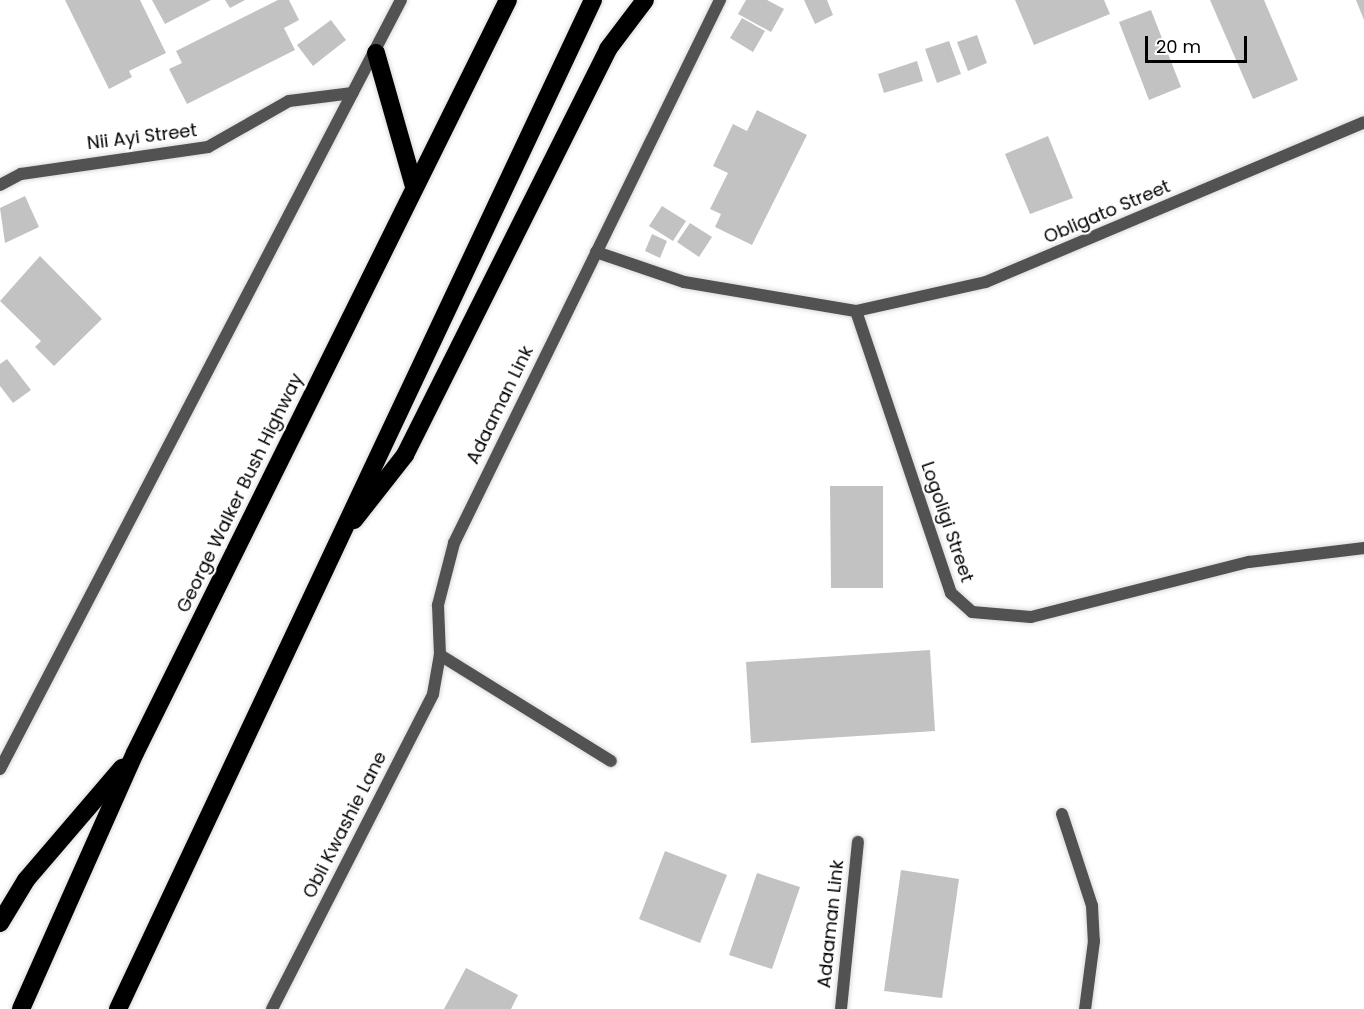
<!DOCTYPE html>
<style>
body{margin:0}
#map{position:relative;width:1364px;height:1009px;overflow:hidden;background:#fff;font-family:Poppins,sans-serif}
div>[style]{position:absolute}
.building>*{inset:0;background:#c2c2c2}
.roads{filter:drop-shadow(0 0 2px #dbdbdb) drop-shadow(0 0 2px #dbdbdb)}
.lane>*{height:12px;margin:-6px;padding:0 6px;transform-origin:6px;border-radius:6px;background:#525252}
.street>*{height:12px;margin:-6px;padding:0 6px;transform-origin:6px;border-radius:6px;background:#525252}
.highway>*{height:18px;margin:-9px;padding:0 9px;transform-origin:9px;border-radius:9px;background:#000}
span{translate:-50% -50%;white-space:nowrap;text-align:center;line-height:1.15;-webkit-text-stroke:4.5px #fff;paint-order:stroke}
.street-label{font-size:18px;color:#000}
.scale{position:absolute;left:1145px;top:36px;width:102px;height:27px;box-sizing:border-box;border:3px solid #000;border-top:0;padding-left:8px;font-size:18px;line-height:21px;white-space:nowrap;color:#000;-webkit-text-stroke:4px #fff;paint-order:stroke}
</style>
<div id="map">
<div class="building">
<div style="clip-path:polygon(65px 0,140px 0,166px 53px,129px 71px,132px 77px,109px 89px)"></div>
<div style="clip-path:polygon(152px 0,211px 0,165px 24px)"></div>
<div style="clip-path:polygon(225px 0,245px 0,230px 8px)"></div>
<div style="clip-path:polygon(278px 0,289px 0,299px 20px,284px 28px,295px 50px,187px 104px,169px 69px,182px 63px,176px 51px)"></div>
<div style="clip-path:polygon(746px 0,767px 0,784px 9px,771px 32px,738px 14px)"></div>
<div style="clip-path:polygon(804px 0,827px 0,833px 15px,815px 24px)"></div>
<div style="clip-path:polygon(1015px 0,1104px 0,1110px 14px,1034px 45px)"></div>
<div style="clip-path:polygon(1210px 0,1264px 0,1298px 80px,1253px 99px)"></div>
<div style="clip-path:polygon(1356px 0,1364px 0,1364px 20px)"></div>
<div style="clip-path:polygon(1151px 10px,1181px 87px,1149px 100px,1119px 22px)"></div>
<div style="clip-path:polygon(742px 18px,765px 31px,753px 52px,730px 38px)"></div>
<div style="clip-path:polygon(331px 20px,346px 40px,313px 66px,297px 45px)"></div>
<div style="clip-path:polygon(977px 35px,987px 63px,968px 71px,957px 42px)"></div>
<div style="clip-path:polygon(949px 41px,961px 74px,937px 83px,925px 49px)"></div>
<div style="clip-path:polygon(917px 61px,923px 81px,884px 93px,878px 74px)"></div>
<div style="clip-path:polygon(757px 110px,807px 135px,752px 245px,715px 227px,721px 214px,710px 209px,728px 173px,713px 166px,733px 124px,747px 131px)"></div>
<div style="clip-path:polygon(1048px 136px,1073px 198px,1030px 214px,1005px 154px)"></div>
<div style="clip-path:polygon(25px 196px,39px 227px,5px 243px,0 208px)"></div>
<div style="clip-path:polygon(662px 206px,686px 221px,673px 241px,649px 226px)"></div>
<div style="clip-path:polygon(690px 223px,712px 237px,699px 257px,677px 242px)"></div>
<div style="clip-path:polygon(652px 234px,667px 241px,660px 258px,645px 251px)"></div>
<div style="clip-path:polygon(40px 256px,102px 319px,54px 366px,35px 347px,41px 341px,0 301px)"></div>
<div style="clip-path:polygon(7px 359px,31px 390px,13px 403px,0 386px,0 364px)"></div>
<div style="clip-path:polygon(830px 486px,883px 486px,883px 588px,831px 588px)"></div>
<div style="clip-path:polygon(930px 650px,935px 731px,751px 743px,746px 662px)"></div>
<div style="clip-path:polygon(665px 851px,727px 875px,700px 943px,639px 919px)"></div>
<div style="clip-path:polygon(901px 870px,959px 879px,942px 998px,884px 991px)"></div>
<div style="clip-path:polygon(757px 873px,800px 887px,772px 969px,729px 955px)"></div>
<div style="clip-path:polygon(466px 968px,518px 995px,511px 1009px,444px 1009px)"></div>
</div>
<div class="roads">
<div class="lane">
<div style="left:1062px;top:814px;width:97px;rotate:71.9deg"></div>
<div style="left:1092px;top:906px;width:35px;rotate:87deg"></div>
<div style="left:1094px;top:941px;width:69px;rotate:97.5deg"></div>
</div>
<div class="street">
<div style="left:0;top:185px;width:24px;rotate:-28deg"></div>
<div style="left:21px;top:174px;width:189px;rotate:-8.2deg"></div>
<div style="left:208px;top:147px;width:93px;rotate:-29.6deg"></div>
<div style="left:289px;top:101px;width:64px;rotate:-7.2deg"></div>
<div style="left:596px;top:252px;width:93px;rotate:18.8deg"></div>
<div style="left:684px;top:282px;width:174px;rotate:9.6deg"></div>
<div style="left:856px;top:311px;width:298px;rotate:71.4deg"></div>
<div style="left:951px;top:593px;width:28px;rotate:42deg"></div>
<div style="left:972px;top:612px;width:59px;rotate:4.8deg"></div>
<div style="left:1031px;top:617px;width:225px;rotate:-14.2deg"></div>
<div style="left:1249px;top:562px;width:116px;rotate:-6.9deg"></div>
<div style="left:856px;top:311px;width:133px;rotate:-12.6deg"></div>
<div style="left:986px;top:282px;width:410px;rotate:-22.9deg"></div>
<div style="left:440px;top:655px;width:201px;rotate:31.8deg"></div>
<div style="left:0;top:769px;width:867px;rotate:-62.46deg"></div>
<div style="left:272px;top:1009px;width:354px;rotate:-62.9deg"></div>
<div style="left:433px;top:694px;width:40px;rotate:-80deg"></div>
<div style="left:440px;top:655px;width:50px;rotate:-92.3deg"></div>
<div style="left:438px;top:605px;width:64px;rotate:-75.5deg"></div>
<div style="left:454px;top:543px;width:605px;rotate:-63.9deg"></div>
<div style="left:841px;top:1009px;width:168px;rotate:-84.2deg"></div>
</div>
<div class="highway">
<div style="left:376px;top:53px;width:138px;rotate:74.1deg"></div>
<div style="left:354px;top:520px;width:83px;rotate:-51.9deg"></div>
<div style="left:405px;top:455px;width:454px;rotate:-63.4deg"></div>
<div style="left:608px;top:49px;width:61px;rotate:-52.9deg"></div>
<div style="left:0;top:923px;width:50px;rotate:-58.8deg"></div>
<div style="left:26px;top:880px;width:148px;rotate:-49.4deg"></div>
<div style="left:21px;top:1009px;width:280px;rotate:-66deg"></div>
<div style="left:135px;top:753px;width:840px;rotate:-63.65deg"></div>
<div style="left:118px;top:1009px;width:1115px;rotate:-64.79deg"></div>
</div>
</div>
<div class="street-label">
<span style="left:142px;top:137px;rotate:-7deg">Nii Ayi Street</span>
<span style="left:1107px;top:212px;rotate:-23deg">Obligato Street</span>
<span style="left:500px;top:405px;rotate:-64deg">Adaaman Link</span>
<span style="left:240px;top:493px;rotate:-64deg">George Walker Bush Highway</span>
<span style="left:947px;top:522px;rotate:71deg">Logoligi Street</span>
<span style="left:345px;top:825px;rotate:-63deg">Obli Kwashie Lane</span>
<span style="left:831px;top:924px;rotate:-84deg">Adaaman Link</span>
</div>
<div class="scale">20 m</div>
</div>
